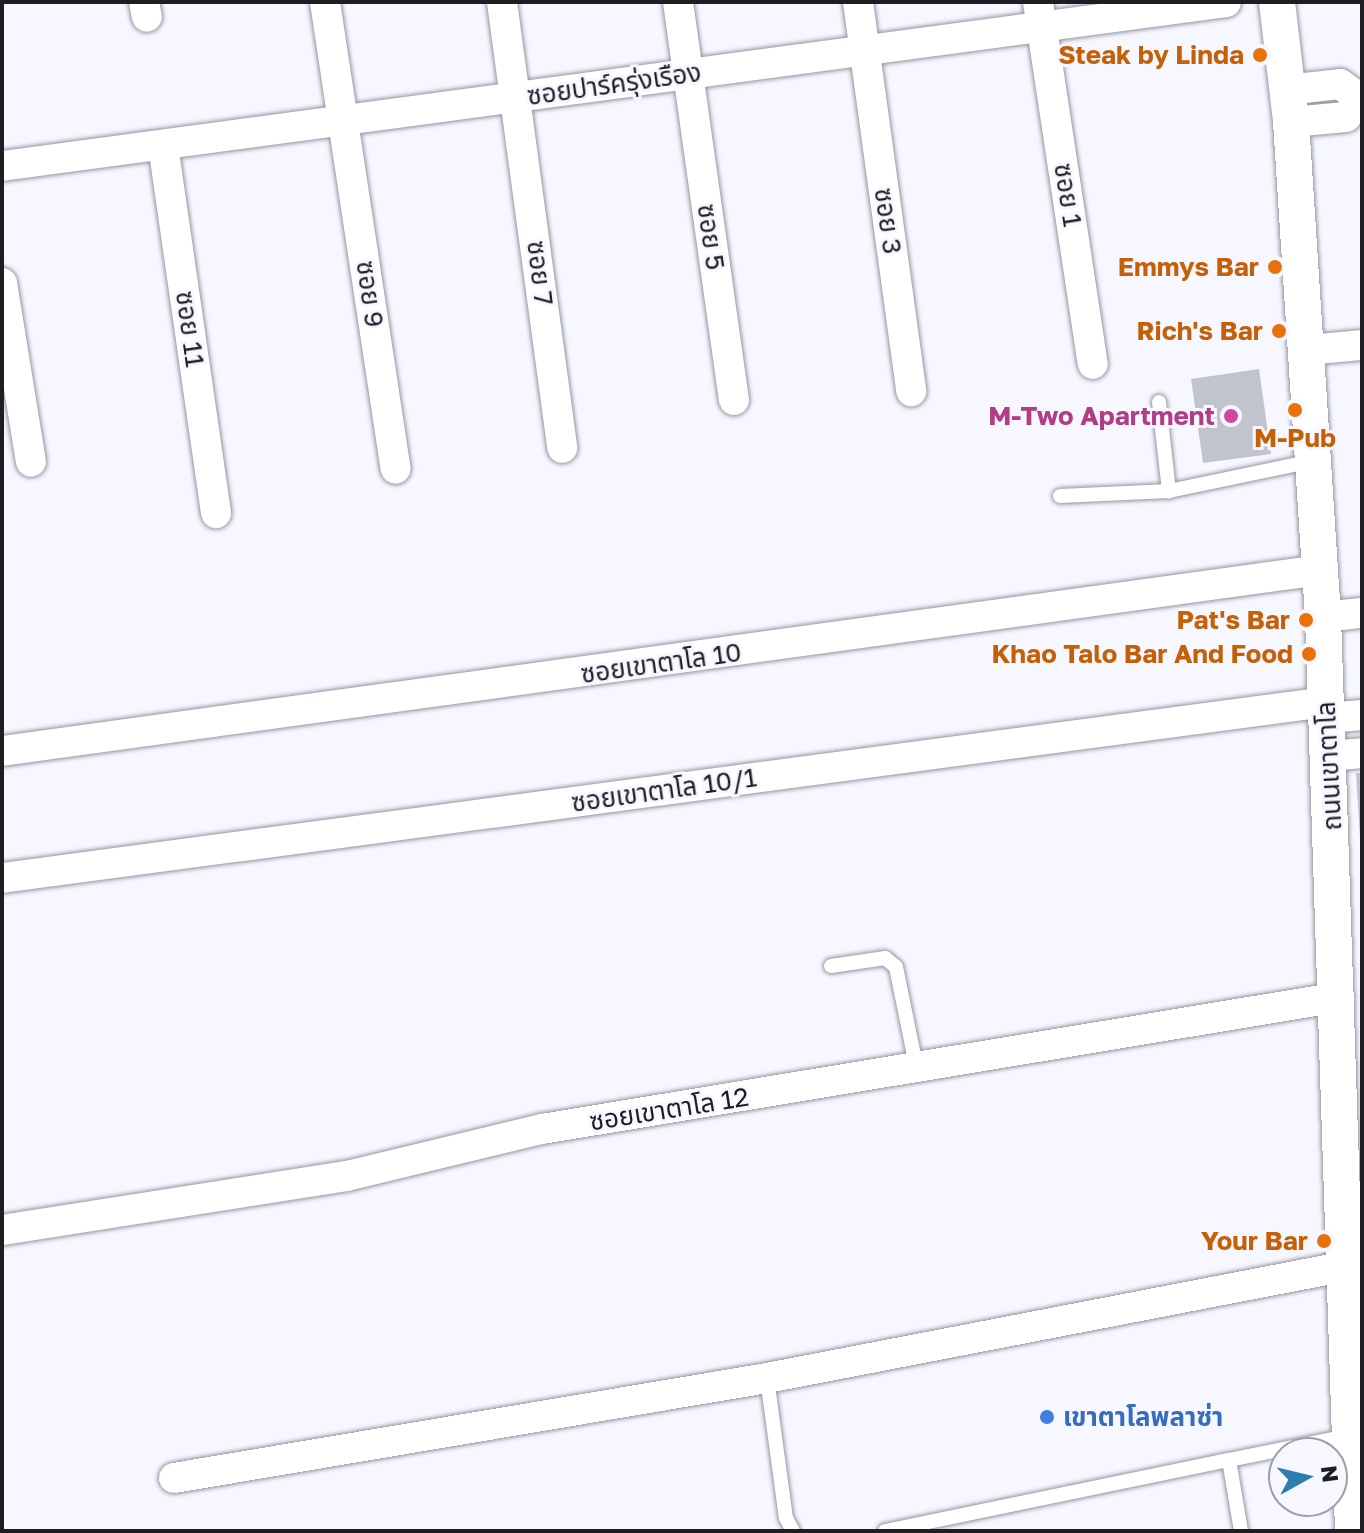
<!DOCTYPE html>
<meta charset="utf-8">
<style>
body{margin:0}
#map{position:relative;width:1364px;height:1533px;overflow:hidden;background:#f6f7ff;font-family:"Golos Text","Noto Sans Thai",sans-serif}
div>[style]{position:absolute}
.building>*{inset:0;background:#c1c3cf}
.roads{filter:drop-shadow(0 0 2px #9496a1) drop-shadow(0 0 2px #9496a1)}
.service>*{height:14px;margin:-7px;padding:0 7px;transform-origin:7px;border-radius:7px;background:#fff}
.minor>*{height:30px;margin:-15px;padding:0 15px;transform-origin:15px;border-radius:15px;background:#fff}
.tertiary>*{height:36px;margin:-18px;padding:0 18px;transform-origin:18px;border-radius:18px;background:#fff}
.dots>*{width:22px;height:22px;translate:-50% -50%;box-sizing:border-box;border:4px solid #f6f7ff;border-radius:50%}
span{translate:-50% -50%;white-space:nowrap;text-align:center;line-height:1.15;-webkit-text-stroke:6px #f6f7ff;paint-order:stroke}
.food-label{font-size:26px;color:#c56008;font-weight:700}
.right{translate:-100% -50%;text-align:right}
.street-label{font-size:26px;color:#1d1e22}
.hotel-label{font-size:26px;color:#b23c85;font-weight:700}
.shop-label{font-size:26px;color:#366cbe;font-weight:700}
.left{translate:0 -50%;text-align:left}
.frame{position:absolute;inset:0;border:4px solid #1d1e22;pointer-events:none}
.north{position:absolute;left:1268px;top:1437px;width:80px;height:80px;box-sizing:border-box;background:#f6f7ff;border:2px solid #9fa0a7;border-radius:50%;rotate:82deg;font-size:22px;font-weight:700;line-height:32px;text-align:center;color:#1d1e22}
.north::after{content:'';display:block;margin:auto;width:28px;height:36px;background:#2d7dae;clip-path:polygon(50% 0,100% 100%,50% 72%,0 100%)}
</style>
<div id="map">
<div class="building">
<div style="clip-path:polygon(1259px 369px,1271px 454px,1203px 463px,1191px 379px)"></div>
<div style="clip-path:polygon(1356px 773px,1362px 773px,1362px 838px,1360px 838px)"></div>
</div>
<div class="roads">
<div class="service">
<div style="left:1159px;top:402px;width:90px;rotate:83.6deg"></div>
<div style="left:1060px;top:496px;width:109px;rotate:-2.6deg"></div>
<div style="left:1169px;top:491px;width:146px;rotate:-11.8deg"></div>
<div style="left:831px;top:966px;width:55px;rotate:-8.4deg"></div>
<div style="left:885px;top:958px;width:14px;rotate:39deg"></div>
<div style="left:896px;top:967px;width:105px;rotate:78.5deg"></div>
<div style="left:767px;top:1378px;width:141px;rotate:82.3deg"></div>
<div style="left:786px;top:1518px;width:15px;rotate:62deg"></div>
<div style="left:1229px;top:1460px;width:121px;rotate:-11.4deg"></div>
<div style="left:885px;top:1531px;width:351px;rotate:-11.7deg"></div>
<div style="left:1229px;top:1460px;width:72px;rotate:80.4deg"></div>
</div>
<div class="minor">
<div style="left:144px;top:2px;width:15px;rotate:79deg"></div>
<div style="left:325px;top:2px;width:472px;rotate:81.4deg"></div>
<div style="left:502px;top:2px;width:450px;rotate:82.3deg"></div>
<div style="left:678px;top:2px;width:402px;rotate:82deg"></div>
<div style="left:858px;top:2px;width:393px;rotate:82.2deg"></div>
<div style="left:1038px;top:2px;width:366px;rotate:81.4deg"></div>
<div style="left:1286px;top:90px;width:54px;rotate:-6.3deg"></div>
<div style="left:1340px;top:84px;width:26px;rotate:36deg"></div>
<div style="left:1361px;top:99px;width:23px;rotate:130deg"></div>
<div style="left:1346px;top:117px;width:55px;rotate:174.8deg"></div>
<div style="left:163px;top:145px;width:372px;rotate:81.8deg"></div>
<div style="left:2px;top:166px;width:1235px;rotate:-7.63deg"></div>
<div style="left:2px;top:283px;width:181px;rotate:80.8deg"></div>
<div style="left:1307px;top:350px;width:55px;rotate:-5.2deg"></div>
<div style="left:1323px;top:617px;width:39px;rotate:-6deg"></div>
<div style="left:1327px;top:718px;width:35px;rotate:-5deg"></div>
<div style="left:2px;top:751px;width:1330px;rotate:-7.82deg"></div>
<div style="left:1329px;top:756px;width:33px;rotate:-5deg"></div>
<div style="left:2px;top:878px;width:1336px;rotate:-7.57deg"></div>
<div style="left:2px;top:1230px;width:349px;rotate:-8.9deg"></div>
<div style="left:347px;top:1176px;width:201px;rotate:-13.6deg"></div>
<div style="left:542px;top:1129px;width:808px;rotate:-9.4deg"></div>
<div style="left:174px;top:1478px;width:601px;rotate:-9.57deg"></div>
<div style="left:767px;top:1378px;width:591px;rotate:-10.93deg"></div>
</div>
<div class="tertiary">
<div style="left:1277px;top:2px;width:121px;rotate:83.3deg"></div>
<div style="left:1291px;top:122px;width:496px;rotate:86.3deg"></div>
<div style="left:1323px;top:617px;width:914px;rotate:88.12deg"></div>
</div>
</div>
<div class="dots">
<div style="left:1260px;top:55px;background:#e8710a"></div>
<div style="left:1275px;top:267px;background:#e8710a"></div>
<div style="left:1279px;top:331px;background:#e8710a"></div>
<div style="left:1295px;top:410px;background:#e8710a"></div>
<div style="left:1231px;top:416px;background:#d1479c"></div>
<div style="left:1306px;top:620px;background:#e8710a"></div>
<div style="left:1309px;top:654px;background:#e8710a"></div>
<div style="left:1324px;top:1241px;background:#e8710a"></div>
<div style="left:1047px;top:1417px;background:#3f7fe0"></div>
</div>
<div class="food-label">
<span class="right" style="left:1244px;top:55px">Steak by Linda</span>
<span class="right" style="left:1259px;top:267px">Emmys Bar</span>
<span class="right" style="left:1263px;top:331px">Rich's Bar</span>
<span style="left:1295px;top:438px">M-Pub</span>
<span class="right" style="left:1290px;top:620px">Pat's Bar</span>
<span class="right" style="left:1293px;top:654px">Khao Talo Bar And Food</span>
<span class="right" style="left:1308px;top:1241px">Your Bar</span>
</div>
<div class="street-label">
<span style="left:614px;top:84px;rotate:-8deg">ซอยปาร์ครุ่งเรือง</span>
<span style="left:1068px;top:195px;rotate:81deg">ซอย 1</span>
<span style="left:888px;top:221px;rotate:82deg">ซอย 3</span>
<span style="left:711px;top:237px;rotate:82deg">ซอย 5</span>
<span style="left:540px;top:273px;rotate:83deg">ซอย 7</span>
<span style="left:370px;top:294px;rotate:82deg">ซอย 9</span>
<span style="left:190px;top:329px;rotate:82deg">ซอย 11</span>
<span style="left:661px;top:663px;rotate:-8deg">ซอยเขาตาโล 10</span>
<span style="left:1329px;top:766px;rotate:-93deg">ถนนเขาตาโล</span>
<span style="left:664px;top:790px;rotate:-8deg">ซอยเขาตาโล 10/1</span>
<span style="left:669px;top:1109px;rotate:-9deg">ซอยเขาตาโล 12</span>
</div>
<div class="hotel-label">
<span class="right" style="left:1215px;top:416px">M-Two Apartment</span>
</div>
<div class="shop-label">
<span class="left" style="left:1063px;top:1417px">เขาตาโลพลาซ่า</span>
</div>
<div class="frame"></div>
<div class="north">N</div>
</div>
